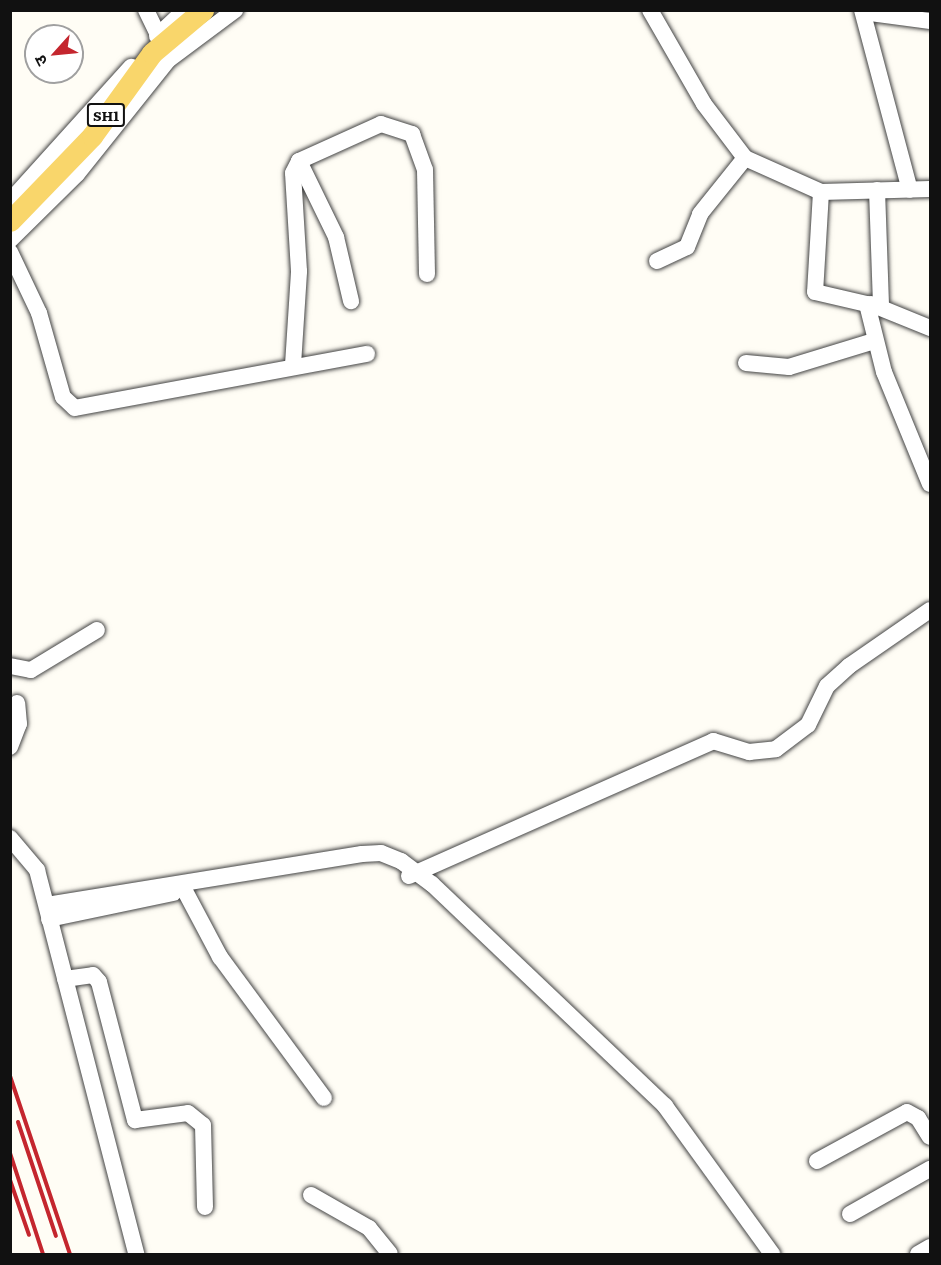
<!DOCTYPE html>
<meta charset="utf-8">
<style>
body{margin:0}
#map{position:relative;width:941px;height:1265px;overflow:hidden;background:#fffdf5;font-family:Literata,"Noto Sans Devanagari",serif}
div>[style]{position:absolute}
.roads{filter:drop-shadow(0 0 2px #444) drop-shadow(0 0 2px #444)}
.minor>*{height:16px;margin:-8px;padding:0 8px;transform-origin:8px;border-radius:8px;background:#fff}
.major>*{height:21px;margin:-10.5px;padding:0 10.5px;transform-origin:10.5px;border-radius:10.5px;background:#f9d66b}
.rail>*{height:4px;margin:-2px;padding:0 2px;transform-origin:2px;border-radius:2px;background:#c4262e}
span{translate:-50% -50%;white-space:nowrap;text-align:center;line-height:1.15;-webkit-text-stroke:6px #fff;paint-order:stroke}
.shield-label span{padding:2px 4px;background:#fff;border:2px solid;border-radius:4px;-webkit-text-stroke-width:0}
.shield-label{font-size:14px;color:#111;font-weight:700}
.frame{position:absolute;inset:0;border:12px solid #111;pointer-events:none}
.north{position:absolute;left:24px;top:24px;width:60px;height:60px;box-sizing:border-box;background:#fff;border:2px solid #a0a0a0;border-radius:50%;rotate:243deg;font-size:16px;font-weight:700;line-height:24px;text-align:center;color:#111}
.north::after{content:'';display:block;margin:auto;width:21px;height:27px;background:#c4262e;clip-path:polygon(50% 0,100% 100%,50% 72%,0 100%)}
</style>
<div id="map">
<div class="roads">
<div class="minor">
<div style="left:146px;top:10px;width:28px;rotate:64deg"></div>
<div style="left:650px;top:10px;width:108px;rotate:60.1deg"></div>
<div style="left:704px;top:104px;width:68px;rotate:52.8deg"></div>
<div style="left:745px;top:158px;width:83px;rotate:24.1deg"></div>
<div style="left:821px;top:192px;width:109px;rotate:-1.6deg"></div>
<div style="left:862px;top:10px;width:186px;rotate:75.1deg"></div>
<div style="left:863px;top:12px;width:68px;rotate:7.7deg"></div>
<div style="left:157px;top:36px;width:38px;rotate:-43deg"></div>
<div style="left:299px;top:161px;width:85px;rotate:64deg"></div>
<div style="left:336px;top:237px;width:66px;rotate:76.8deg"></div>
<div style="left:877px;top:190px;width:114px;rotate:88deg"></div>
<div style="left:821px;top:192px;width:100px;rotate:93.4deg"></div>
<div style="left:815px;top:292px;width:53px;rotate:13deg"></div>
<div style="left:867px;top:304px;width:70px;rotate:76deg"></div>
<div style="left:884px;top:372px;width:121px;rotate:67.7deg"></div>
<div style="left:10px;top:201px;width:181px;rotate:-47.9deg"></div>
<div style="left:10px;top:240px;width:94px;rotate:-44.6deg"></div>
<div style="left:77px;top:174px;width:146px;rotate:-51.4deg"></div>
<div style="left:168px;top:60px;width:84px;rotate:-36.7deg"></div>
<div style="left:10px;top:252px;width:68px;rotate:64.6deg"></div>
<div style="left:39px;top:313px;width:87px;rotate:74.1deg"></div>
<div style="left:63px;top:397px;width:16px;rotate:43deg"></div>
<div style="left:75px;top:408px;width:297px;rotate:-10.5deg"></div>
<div style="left:657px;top:261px;width:33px;rotate:-25deg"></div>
<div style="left:687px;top:247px;width:35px;rotate:-68deg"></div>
<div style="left:700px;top:214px;width:72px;rotate:-51.2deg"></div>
<div style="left:871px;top:304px;width:64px;rotate:22.1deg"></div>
<div style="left:746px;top:363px;width:43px;rotate:5.3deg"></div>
<div style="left:789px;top:367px;width:89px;rotate:-17deg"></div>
<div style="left:293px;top:365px;width:94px;rotate:-86.3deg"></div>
<div style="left:299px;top:271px;width:98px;rotate:-93.5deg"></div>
<div style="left:293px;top:173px;width:13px;rotate:-63deg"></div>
<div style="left:299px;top:161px;width:90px;rotate:-24.3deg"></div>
<div style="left:381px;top:124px;width:33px;rotate:18deg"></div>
<div style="left:412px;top:134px;width:38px;rotate:70deg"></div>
<div style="left:425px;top:170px;width:104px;rotate:88.9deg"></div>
<div style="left:10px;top:666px;width:21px;rotate:11deg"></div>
<div style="left:31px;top:670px;width:77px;rotate:-31.2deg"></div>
<div style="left:10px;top:747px;width:25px;rotate:-69deg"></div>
<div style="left:19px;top:724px;width:21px;rotate:-95deg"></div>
<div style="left:10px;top:838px;width:42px;rotate:49.8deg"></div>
<div style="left:37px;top:870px;width:397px;rotate:75.5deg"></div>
<div style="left:409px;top:876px;width:333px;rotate:-23.9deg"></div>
<div style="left:713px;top:741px;width:38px;rotate:17deg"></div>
<div style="left:749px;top:752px;width:27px;rotate:-6deg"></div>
<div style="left:776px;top:749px;width:40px;rotate:-37deg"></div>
<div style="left:808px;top:725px;width:43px;rotate:-64deg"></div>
<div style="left:827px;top:686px;width:30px;rotate:-42deg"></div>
<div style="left:849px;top:666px;width:98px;rotate:-34.7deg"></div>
<div style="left:185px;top:891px;width:75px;rotate:62.1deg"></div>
<div style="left:220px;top:957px;width:175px;rotate:53.6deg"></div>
<div style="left:47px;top:905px;width:319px;rotate:-9.2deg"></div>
<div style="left:362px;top:854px;width:19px;rotate:-3deg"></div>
<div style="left:381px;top:853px;width:22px;rotate:22deg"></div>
<div style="left:401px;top:861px;width:39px;rotate:37deg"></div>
<div style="left:432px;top:884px;width:322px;rotate:43.6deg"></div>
<div style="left:665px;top:1106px;width:183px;rotate:54.1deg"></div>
<div style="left:49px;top:919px;width:127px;rotate:-11.8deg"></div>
<div style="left:65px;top:979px;width:28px;rotate:-8deg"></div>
<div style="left:93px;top:975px;width:9px;rotate:49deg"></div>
<div style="left:99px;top:982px;width:143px;rotate:75.4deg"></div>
<div style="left:135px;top:1120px;width:53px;rotate:-7.5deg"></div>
<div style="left:188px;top:1113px;width:19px;rotate:39deg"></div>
<div style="left:203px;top:1125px;width:82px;rotate:88.6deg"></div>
<div style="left:817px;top:1161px;width:102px;rotate:-28.6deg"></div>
<div style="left:907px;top:1112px;width:13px;rotate:29deg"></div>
<div style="left:918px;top:1118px;width:22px;rotate:58deg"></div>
<div style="left:311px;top:1195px;width:67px;rotate:29.6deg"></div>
<div style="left:369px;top:1228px;width:33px;rotate:51deg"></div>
<div style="left:850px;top:1214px;width:92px;rotate:-29.4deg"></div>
<div style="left:918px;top:1254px;width:14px;rotate:-30deg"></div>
</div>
<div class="major">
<div style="left:10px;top:221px;width:118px;rotate:-46deg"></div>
<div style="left:92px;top:136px;width:102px;rotate:-54.1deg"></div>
<div style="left:152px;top:53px;width:67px;rotate:-40.1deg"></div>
</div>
</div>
<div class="rail">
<div style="left:10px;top:1076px;width:188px;rotate:71.4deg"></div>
<div style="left:18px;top:1122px;width:120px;rotate:71.6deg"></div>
<div style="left:10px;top:1153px;width:106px;rotate:71.9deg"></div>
<div style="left:10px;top:1180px;width:58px;rotate:70.9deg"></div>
</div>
<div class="shield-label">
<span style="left:106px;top:115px">SH1</span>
</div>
<div class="frame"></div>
<div class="north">उ</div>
</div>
